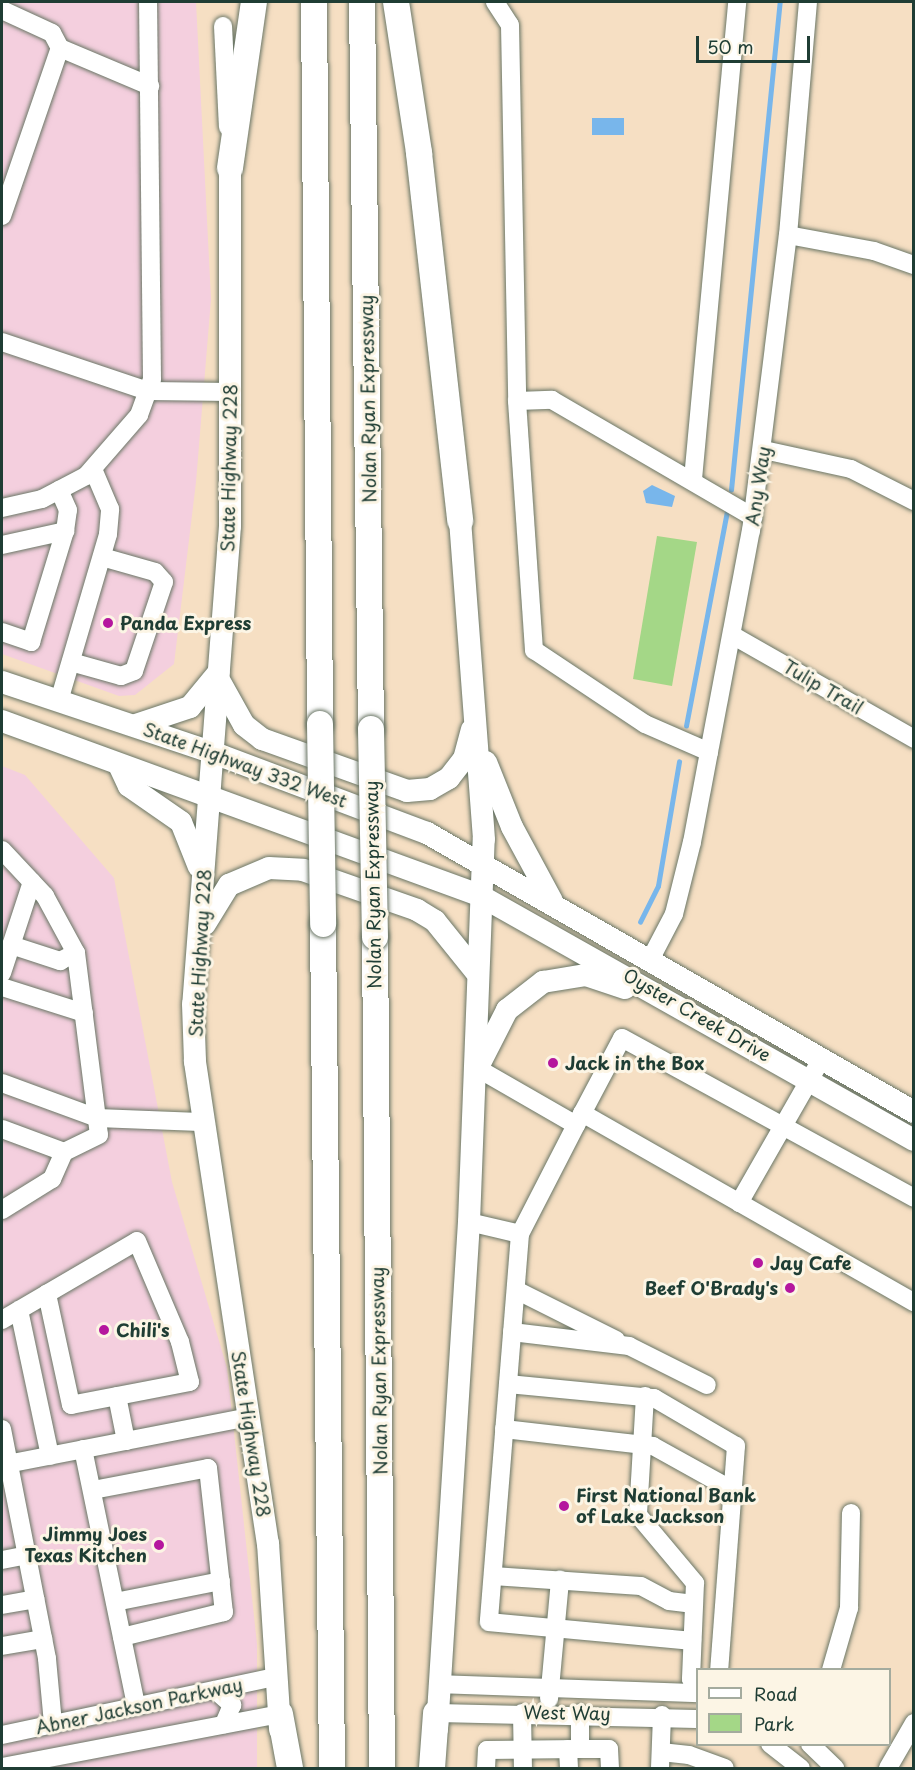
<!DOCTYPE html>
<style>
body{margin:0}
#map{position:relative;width:915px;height:1770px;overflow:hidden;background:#f6dfc3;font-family:"Playpen Sans",sans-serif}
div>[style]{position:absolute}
.built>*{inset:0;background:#f4cfde}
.green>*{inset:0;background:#a4d787}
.water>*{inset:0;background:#78b6eb}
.stream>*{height:4.5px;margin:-2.25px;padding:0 2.25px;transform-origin:2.25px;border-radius:2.25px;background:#78b6eb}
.roads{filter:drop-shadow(0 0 2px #6a7666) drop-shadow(0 0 2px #6a7666)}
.minor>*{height:18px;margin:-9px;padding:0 9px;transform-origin:9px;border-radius:9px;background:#fff}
.major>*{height:22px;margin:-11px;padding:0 11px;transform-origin:11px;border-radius:11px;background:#fff}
.highway>*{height:26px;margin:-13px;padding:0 13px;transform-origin:13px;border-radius:13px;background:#fff}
.bridges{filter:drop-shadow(0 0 2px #6a7666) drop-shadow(0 0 2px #6a7666)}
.highway-bridge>*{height:26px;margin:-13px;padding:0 13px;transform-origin:13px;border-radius:13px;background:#fff}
.dots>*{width:16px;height:16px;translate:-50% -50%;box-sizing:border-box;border:3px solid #fcf5e5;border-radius:50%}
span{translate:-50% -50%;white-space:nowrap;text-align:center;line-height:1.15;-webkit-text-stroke:6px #fcf5e5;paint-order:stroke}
.street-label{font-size:18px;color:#1f3d34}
.poi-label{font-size:18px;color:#1f3d34;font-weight:700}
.left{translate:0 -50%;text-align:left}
.right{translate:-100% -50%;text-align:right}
.frame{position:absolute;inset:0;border:3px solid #1f3d34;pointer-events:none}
.legend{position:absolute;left:696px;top:1668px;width:195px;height:78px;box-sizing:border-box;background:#fcf5e5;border:2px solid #a4ab9e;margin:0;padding:8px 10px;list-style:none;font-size:18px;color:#1f3d34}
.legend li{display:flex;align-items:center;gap:12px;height:30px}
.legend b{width:30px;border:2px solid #a4ab9e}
.scale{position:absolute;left:696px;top:36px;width:114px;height:27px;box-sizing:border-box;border:3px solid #1f3d34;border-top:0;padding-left:8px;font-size:18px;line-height:21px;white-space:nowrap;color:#1f3d34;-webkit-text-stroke:4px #fcf5e5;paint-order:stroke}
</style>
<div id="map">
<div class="built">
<div style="clip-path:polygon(2px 2px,196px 2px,211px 299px,196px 482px,174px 664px,135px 695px,119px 696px,2px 654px)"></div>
<div style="clip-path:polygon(2px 766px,25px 775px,114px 878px,172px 1182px,227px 1368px,257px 1644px,257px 1768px,2px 1768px)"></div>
</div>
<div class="green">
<div style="clip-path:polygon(657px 536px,697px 542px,672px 686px,633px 679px)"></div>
</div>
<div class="water">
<div style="clip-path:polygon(592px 118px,624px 118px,624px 135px,592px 135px)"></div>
<div style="clip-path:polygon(652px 485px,675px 496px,672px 507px,646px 503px,643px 491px)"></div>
</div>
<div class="stream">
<div style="left:731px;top:490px;width:490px;rotate:-84.3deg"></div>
<div style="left:686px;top:726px;width:219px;rotate:-79.2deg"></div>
<div style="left:640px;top:922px;width:40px;rotate:-63.4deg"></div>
<div style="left:658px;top:886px;width:126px;rotate:-80.4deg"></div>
</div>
<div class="roads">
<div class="minor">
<div style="left:495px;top:2px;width:27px;rotate:57deg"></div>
<div style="left:510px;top:25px;width:376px;rotate:88.9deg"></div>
<div style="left:517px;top:401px;width:35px;rotate:-2deg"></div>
<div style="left:552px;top:400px;width:233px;rotate:30.2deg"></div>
<div style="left:2px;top:10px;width:55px;rotate:24.7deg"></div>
<div style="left:52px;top:33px;width:17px;rotate:62deg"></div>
<div style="left:60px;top:48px;width:98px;rotate:22.9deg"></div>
<div style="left:223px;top:26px;width:101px;rotate:87.2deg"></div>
<div style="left:2px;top:216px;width:178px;rotate:-71deg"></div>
<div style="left:788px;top:235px;width:87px;rotate:10.5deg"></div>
<div style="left:874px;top:251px;width:42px;rotate:19.3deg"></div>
<div style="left:2px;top:342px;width:154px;rotate:18.6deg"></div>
<div style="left:148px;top:391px;width:83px;rotate:0.7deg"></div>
<div style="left:517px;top:401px;width:250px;rotate:86.1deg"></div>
<div style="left:534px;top:650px;width:133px;rotate:33.7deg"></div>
<div style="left:645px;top:724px;width:70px;rotate:23.6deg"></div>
<div style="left:764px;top:450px;width:89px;rotate:12.3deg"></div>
<div style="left:851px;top:469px;width:71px;rotate:26.9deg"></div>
<div style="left:693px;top:479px;width:479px;rotate:-84.7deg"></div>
<div style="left:2px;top:508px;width:41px;rotate:-12.7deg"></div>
<div style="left:42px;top:499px;width:50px;rotate:-27.6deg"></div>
<div style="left:86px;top:476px;width:81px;rotate:-49deg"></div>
<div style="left:139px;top:415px;width:38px;rotate:-70deg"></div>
<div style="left:152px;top:379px;width:377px;rotate:-90.6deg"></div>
<div style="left:2px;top:545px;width:65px;rotate:-12.5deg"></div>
<div style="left:65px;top:531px;width:21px;rotate:-82deg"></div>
<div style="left:68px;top:510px;width:22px;rotate:-114deg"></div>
<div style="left:2px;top:632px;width:31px;rotate:19deg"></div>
<div style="left:31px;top:642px;width:116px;rotate:-73deg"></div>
<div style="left:732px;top:635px;width:210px;rotate:29.7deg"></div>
<div style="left:71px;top:662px;width:52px;rotate:15.6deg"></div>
<div style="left:121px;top:676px;width:14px;rotate:-21deg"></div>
<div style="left:134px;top:671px;width:94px;rotate:-71.4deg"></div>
<div style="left:164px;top:582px;width:13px;rotate:-132deg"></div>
<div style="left:155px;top:572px;width:55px;rotate:-164.2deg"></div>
<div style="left:59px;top:701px;width:174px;rotate:-73.6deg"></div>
<div style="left:108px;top:534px;width:25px;rotate:-85deg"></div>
<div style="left:110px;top:509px;width:43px;rotate:-113deg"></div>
<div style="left:2px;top:850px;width:63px;rotate:46.9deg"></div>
<div style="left:45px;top:896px;width:65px;rotate:61.5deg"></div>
<div style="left:76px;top:953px;width:183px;rotate:82.8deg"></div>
<div style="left:99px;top:1135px;width:39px;rotate:154deg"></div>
<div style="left:64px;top:1152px;width:66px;rotate:-159.6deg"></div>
<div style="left:11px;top:945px;width:52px;rotate:18.1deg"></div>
<div style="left:60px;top:961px;width:18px;rotate:-27deg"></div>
<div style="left:650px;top:960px;width:52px;rotate:-62.4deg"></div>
<div style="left:674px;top:914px;width:74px;rotate:-76deg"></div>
<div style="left:692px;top:842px;width:317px;rotate:-79.3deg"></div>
<div style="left:751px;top:531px;width:298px;rotate:-82.9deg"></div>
<div style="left:788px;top:235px;width:234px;rotate:-85.1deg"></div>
<div style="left:2px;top:973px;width:96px;rotate:-71.8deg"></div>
<div style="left:2px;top:987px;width:86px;rotate:17.6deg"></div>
<div style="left:477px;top:1068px;width:114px;rotate:29.9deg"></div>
<div style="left:576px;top:1125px;width:98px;rotate:-62.1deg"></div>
<div style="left:622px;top:1038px;width:333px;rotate:28.7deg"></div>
<div style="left:2px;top:1083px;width:101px;rotate:20.2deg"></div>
<div style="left:97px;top:1118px;width:103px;rotate:2.2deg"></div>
<div style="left:582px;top:1113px;width:382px;rotate:29.7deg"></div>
<div style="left:739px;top:1203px;width:167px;rotate:-60.2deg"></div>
<div style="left:2px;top:1210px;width:59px;rotate:-31.8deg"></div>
<div style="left:52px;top:1179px;width:30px;rotate:-66deg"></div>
<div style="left:469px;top:1222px;width:52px;rotate:13.2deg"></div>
<div style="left:520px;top:1234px;width:389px;rotate:94.6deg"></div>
<div style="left:489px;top:1622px;width:204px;rotate:5.3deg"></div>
<div style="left:520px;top:1234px;width:123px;rotate:-62.8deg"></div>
<div style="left:516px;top:1290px;width:112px;rotate:26.6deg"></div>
<div style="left:19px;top:1310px;width:149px;rotate:78deg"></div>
<div style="left:2px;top:1320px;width:156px;rotate:-30.3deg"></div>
<div style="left:137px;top:1241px;width:110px;rotate:66.9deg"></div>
<div style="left:180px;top:1342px;width:41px;rotate:76deg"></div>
<div style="left:190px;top:1382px;width:121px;rotate:169.1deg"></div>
<div style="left:71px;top:1405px;width:114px;rotate:-102.2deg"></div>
<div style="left:512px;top:1332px;width:118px;rotate:6.8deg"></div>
<div style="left:629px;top:1346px;width:87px;rotate:26.6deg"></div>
<div style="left:508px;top:1384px;width:147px;rotate:5.5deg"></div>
<div style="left:654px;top:1398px;width:95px;rotate:30.3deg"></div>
<div style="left:736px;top:1446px;width:225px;rotate:94.3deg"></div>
<div style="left:117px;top:1396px;width:46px;rotate:78.7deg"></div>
<div style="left:645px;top:1396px;width:119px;rotate:93.4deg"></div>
<div style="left:638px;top:1515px;width:89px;rotate:50deg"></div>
<div style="left:695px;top:1583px;width:96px;rotate:92.4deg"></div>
<div style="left:691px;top:1679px;width:13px;rotate:58deg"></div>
<div style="left:2px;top:1429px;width:234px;rotate:78.9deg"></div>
<div style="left:47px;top:1659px;width:65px;rotate:84.7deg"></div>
<div style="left:504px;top:1429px;width:150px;rotate:6.5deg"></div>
<div style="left:653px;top:1446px;width:95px;rotate:29deg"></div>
<div style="left:83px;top:1449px;width:262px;rotate:78.3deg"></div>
<div style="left:2px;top:1465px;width:253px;rotate:-11deg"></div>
<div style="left:93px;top:1490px;width:117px;rotate:-10.8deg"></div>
<div style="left:208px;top:1468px;width:145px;rotate:83.7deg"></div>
<div style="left:224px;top:1612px;width:105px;rotate:166.2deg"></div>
<div style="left:2px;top:1560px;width:25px;rotate:-11deg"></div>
<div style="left:493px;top:1576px;width:148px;rotate:3.9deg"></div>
<div style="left:641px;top:1586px;width:32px;rotate:28deg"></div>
<div style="left:669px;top:1601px;width:25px;rotate:7deg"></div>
<div style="left:115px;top:1602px;width:108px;rotate:-11.2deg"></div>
<div style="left:2px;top:1605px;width:34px;rotate:-10deg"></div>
<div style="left:2px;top:1646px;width:42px;rotate:-9.7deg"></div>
<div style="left:831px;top:1670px;width:65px;rotate:-73.8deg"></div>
<div style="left:849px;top:1608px;width:95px;rotate:-88.8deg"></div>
<div style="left:438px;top:1684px;width:260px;rotate:2deg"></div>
<div style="left:215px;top:1690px;width:23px;rotate:41deg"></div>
<div style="left:232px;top:1705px;width:21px;rotate:113deg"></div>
<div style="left:549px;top:1699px;width:120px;rotate:-84.7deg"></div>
<div style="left:436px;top:1713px;width:262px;rotate:1.3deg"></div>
<div style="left:522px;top:1713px;width:55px;rotate:89deg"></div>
<div style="left:580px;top:1713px;width:36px;rotate:90deg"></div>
<div style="left:2px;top:1735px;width:280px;rotate:-12deg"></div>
<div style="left:770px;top:1744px;width:39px;rotate:38deg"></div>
<div style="left:810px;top:1744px;width:35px;rotate:44deg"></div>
<div style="left:568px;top:1749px;width:19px;rotate:87deg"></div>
<div style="left:661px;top:1752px;width:28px;rotate:6deg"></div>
<div style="left:689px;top:1755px;width:38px;rotate:20deg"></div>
<div style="left:2px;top:1767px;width:283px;rotate:-10.8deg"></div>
<div style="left:486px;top:1768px;width:18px;rotate:-87deg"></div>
<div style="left:487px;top:1750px;width:93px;rotate:-0.6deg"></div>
<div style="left:580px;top:1749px;width:29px"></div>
<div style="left:609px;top:1749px;width:19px;rotate:87deg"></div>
<div style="left:660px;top:1768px;width:53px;rotate:-87.8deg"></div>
<div style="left:888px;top:1768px;width:52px;rotate:-60deg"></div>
</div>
<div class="major">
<div style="left:230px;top:168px;width:358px;rotate:90deg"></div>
<div style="left:230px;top:526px;width:479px;rotate:94.4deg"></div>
<div style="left:193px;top:1004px;width:58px;rotate:88deg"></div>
<div style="left:195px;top:1062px;width:487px;rotate:81.4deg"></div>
<div style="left:268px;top:1543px;width:187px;rotate:86.3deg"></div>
<div style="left:219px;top:680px;width:51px;rotate:60.9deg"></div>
<div style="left:244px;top:725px;width:23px;rotate:38deg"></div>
<div style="left:262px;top:739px;width:154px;rotate:19.7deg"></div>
<div style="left:407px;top:791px;width:23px;rotate:-5deg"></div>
<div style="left:430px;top:789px;width:22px;rotate:-30deg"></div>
<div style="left:449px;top:778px;width:24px;rotate:-52deg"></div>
<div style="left:464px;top:759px;width:30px;rotate:-75deg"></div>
<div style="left:2px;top:682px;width:224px;rotate:18.5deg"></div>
<div style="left:214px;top:753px;width:228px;rotate:20.6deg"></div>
<div style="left:427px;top:833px;width:561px;rotate:29.81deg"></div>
<div style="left:2px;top:721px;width:508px;rotate:20.04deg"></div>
<div style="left:479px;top:895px;width:499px;rotate:29.4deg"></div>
<div style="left:136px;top:725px;width:57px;rotate:-18.4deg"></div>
<div style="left:190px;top:707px;width:45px;rotate:-50.4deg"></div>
<div style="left:486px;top:762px;width:70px;rotate:68.2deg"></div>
<div style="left:512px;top:827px;width:84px;rotate:61.6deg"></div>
<div style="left:120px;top:767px;width:21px;rotate:65deg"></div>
<div style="left:129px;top:786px;width:63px;rotate:34.7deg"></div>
<div style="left:181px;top:822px;width:48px;rotate:68.2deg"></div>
<div style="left:205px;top:924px;width:46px;rotate:-58.4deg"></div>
<div style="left:229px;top:885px;width:43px;rotate:-23deg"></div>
<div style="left:269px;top:868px;width:34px;rotate:3deg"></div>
<div style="left:303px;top:870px;width:121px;rotate:19.3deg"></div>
<div style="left:417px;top:910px;width:21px;rotate:31deg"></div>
<div style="left:435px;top:921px;width:65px;rotate:51.2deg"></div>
<div style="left:478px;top:1067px;width:64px;rotate:-63deg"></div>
<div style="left:507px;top:1010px;width:46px;rotate:-37.9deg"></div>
<div style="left:543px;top:982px;width:44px;rotate:-9.2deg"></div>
<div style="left:586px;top:975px;width:41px;rotate:18.4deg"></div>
<div style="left:437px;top:1729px;width:508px;rotate:-86.39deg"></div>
<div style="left:469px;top:1222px;width:383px;rotate:-87.8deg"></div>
<div style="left:484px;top:839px;width:319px;rotate:-94.3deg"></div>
</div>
<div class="highway">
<div style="left:314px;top:2px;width:722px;rotate:89.52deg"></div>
<div style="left:362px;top:2px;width:727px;rotate:89.29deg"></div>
<div style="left:396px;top:2px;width:153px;rotate:81.3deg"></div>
<div style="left:419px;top:153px;width:370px;rotate:83.6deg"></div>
<div style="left:230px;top:168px;width:168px;rotate:-81.8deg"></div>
<div style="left:323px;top:924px;width:844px;rotate:89.39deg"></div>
<div style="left:375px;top:937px;width:831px;rotate:89.52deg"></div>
<div style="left:280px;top:1714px;width:55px;rotate:79.5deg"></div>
<div style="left:432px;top:1768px;width:55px;rotate:-85.8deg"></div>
</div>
</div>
<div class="bridges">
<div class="highway-bridge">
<div style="left:320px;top:724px;width:200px;rotate:89.1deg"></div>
<div style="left:371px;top:729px;width:208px;rotate:88.9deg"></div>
</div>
</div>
<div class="dots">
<div style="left:108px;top:623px;background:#b5179e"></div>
<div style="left:553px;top:1063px;background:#b5179e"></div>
<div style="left:758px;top:1263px;background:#b5179e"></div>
<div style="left:790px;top:1288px;background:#b5179e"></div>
<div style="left:104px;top:1330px;background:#b5179e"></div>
<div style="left:564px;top:1506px;background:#b5179e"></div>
<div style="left:159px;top:1545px;background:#b5179e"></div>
</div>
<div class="street-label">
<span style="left:368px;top:399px;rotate:-91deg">Nolan Ryan Expressway</span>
<span style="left:229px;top:468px;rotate:-89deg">State Highway 228</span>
<span style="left:758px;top:486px;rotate:-81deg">Any Way</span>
<span style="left:823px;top:687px;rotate:30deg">Tulip Trail</span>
<span style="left:245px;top:765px;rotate:20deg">State Highway 332 West</span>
<span style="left:373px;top:885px;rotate:-91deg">Nolan Ryan Expressway</span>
<span style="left:200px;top:953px;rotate:-87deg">State Highway 228</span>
<span style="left:697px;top:1015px;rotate:30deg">Oyster Creek Drive</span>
<span style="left:379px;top:1371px;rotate:-91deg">Nolan Ryan Expressway</span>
<span style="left:251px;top:1434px;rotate:81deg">State Highway 228</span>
<span style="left:139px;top:1706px;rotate:-12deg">Abner Jackson Parkway</span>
<span style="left:567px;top:1713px;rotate:1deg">West Way</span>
</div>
<div class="poi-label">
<span class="left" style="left:120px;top:623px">Panda Express</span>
<span class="left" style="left:565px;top:1063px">Jack in the Box</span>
<span class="left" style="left:770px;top:1263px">Jay Cafe</span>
<span class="right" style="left:778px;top:1288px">Beef O'Brady's</span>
<span class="left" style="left:116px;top:1330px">Chili's</span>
<span class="left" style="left:576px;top:1506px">First National Bank<br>of Lake Jackson</span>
<span class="right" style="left:147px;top:1545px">Jimmy Joes<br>Texas Kitchen</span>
</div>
<div class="frame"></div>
<ul class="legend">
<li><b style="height:8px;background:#fff"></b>Road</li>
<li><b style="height:16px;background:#a4d787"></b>Park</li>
</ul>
<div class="scale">50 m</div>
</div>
